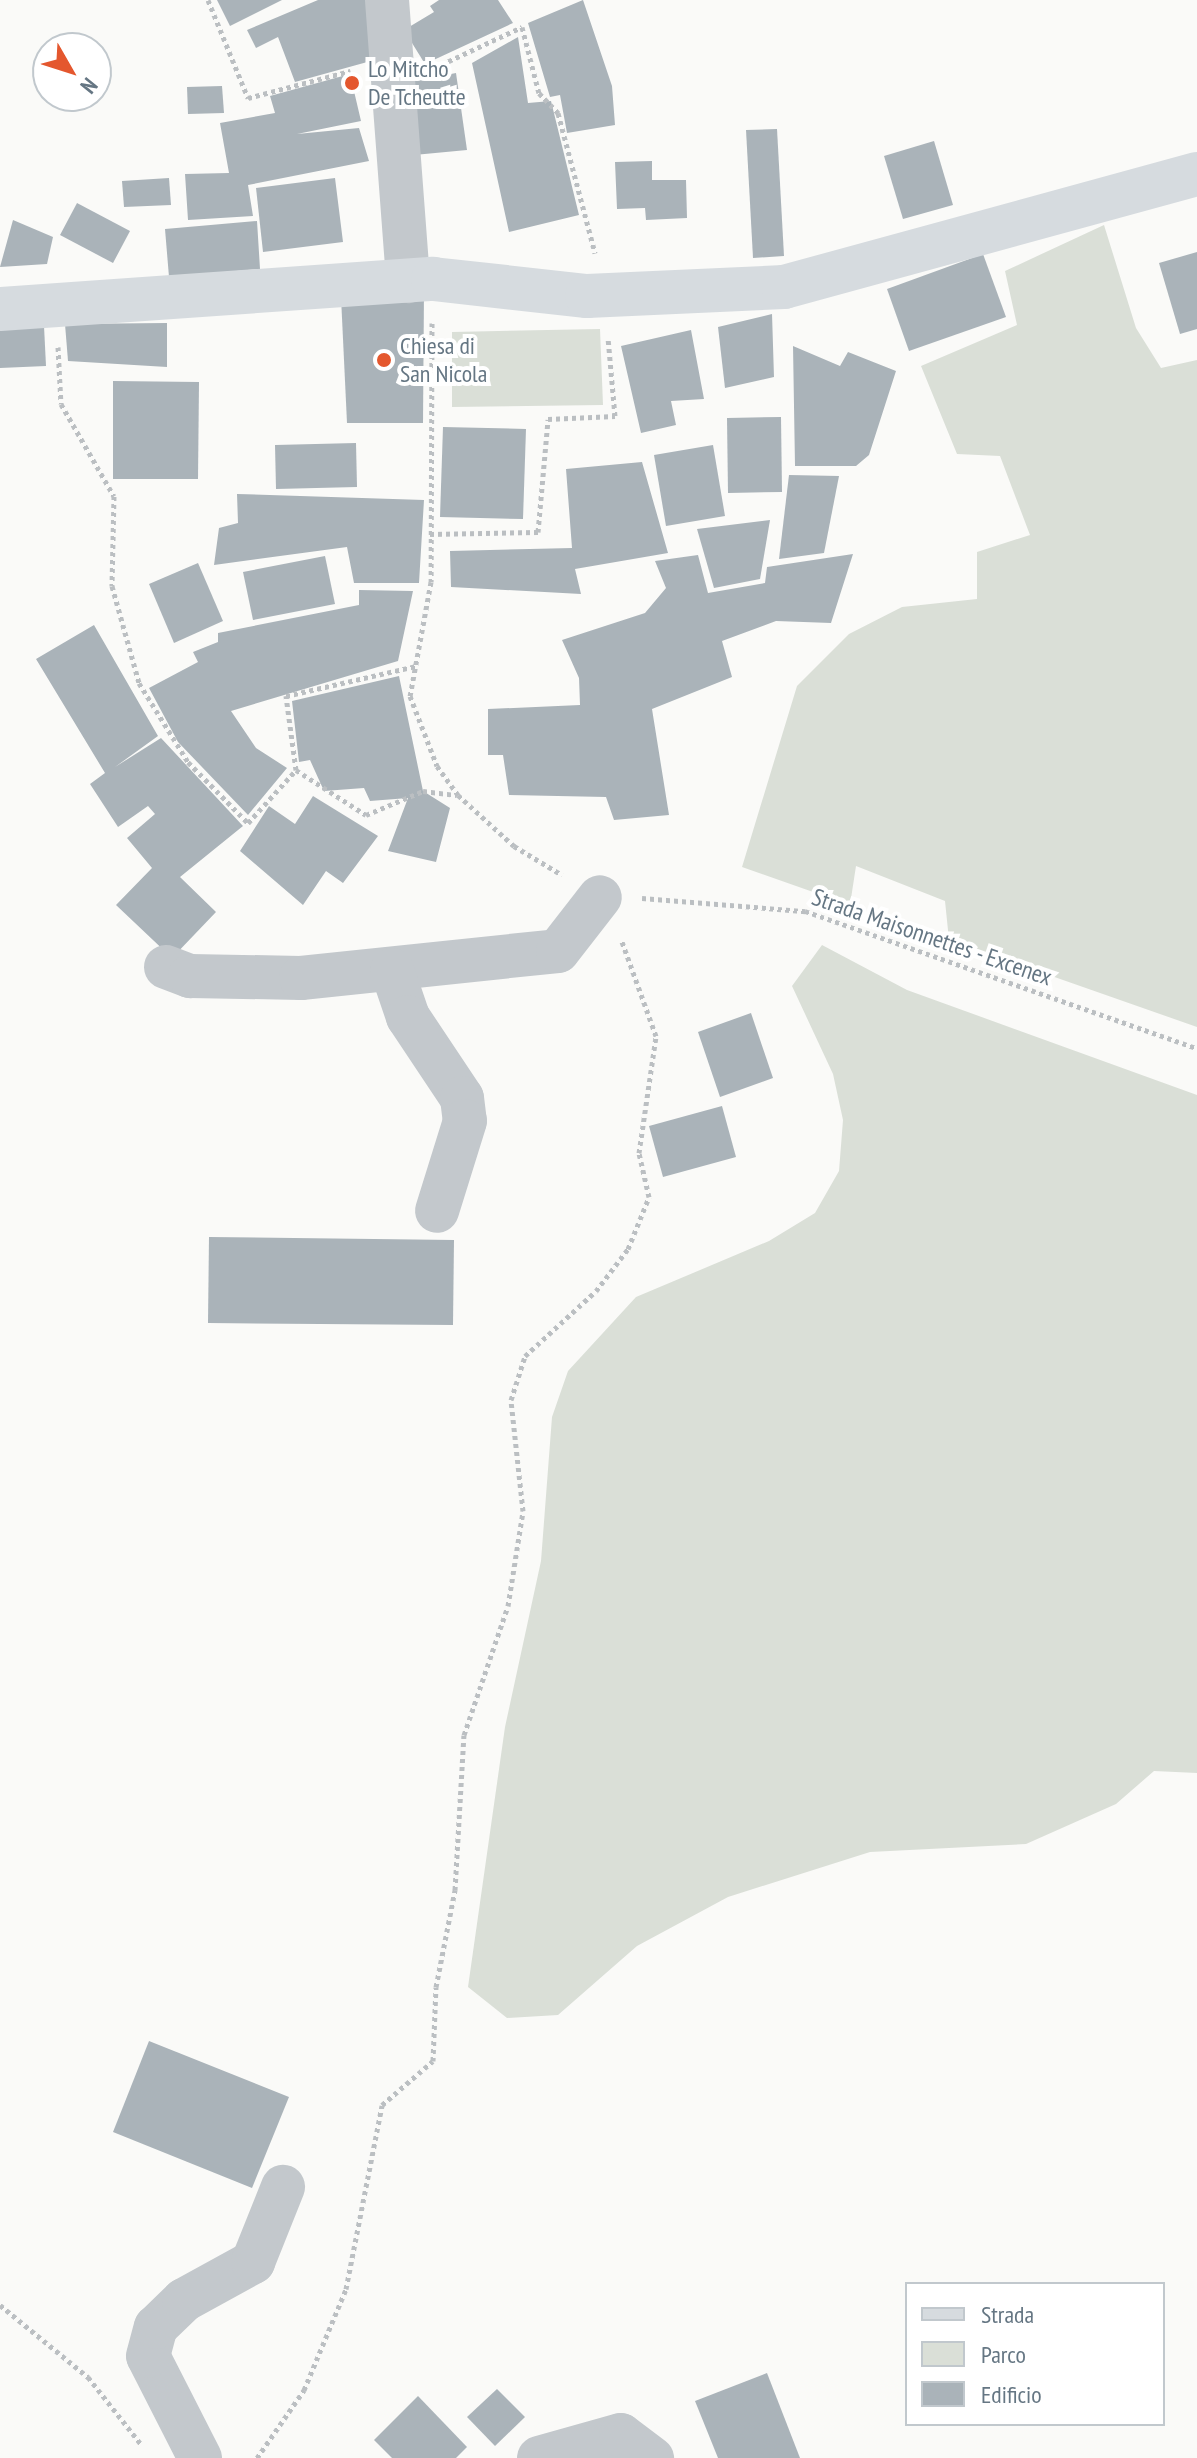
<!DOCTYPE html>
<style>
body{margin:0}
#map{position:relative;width:1197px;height:2458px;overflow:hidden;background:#fafaf8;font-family:"PT Sans Narrow",sans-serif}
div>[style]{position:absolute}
.green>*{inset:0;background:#dadfd7}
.building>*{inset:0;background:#aab3b9}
.path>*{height:5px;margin-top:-2.5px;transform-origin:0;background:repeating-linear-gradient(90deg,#bbbfc2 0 4px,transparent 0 8px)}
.minor>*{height:44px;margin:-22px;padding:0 22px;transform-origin:22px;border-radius:22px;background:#c3c8cc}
.major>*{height:44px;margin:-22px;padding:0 22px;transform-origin:22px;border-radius:22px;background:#d6dbdf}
.dots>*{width:22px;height:22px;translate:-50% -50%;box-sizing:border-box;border:4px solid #fff;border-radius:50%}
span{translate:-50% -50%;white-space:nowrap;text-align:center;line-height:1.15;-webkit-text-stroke:8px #fff;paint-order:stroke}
.poi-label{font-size:24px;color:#657683}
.left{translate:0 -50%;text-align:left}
.street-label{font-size:24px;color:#657683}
.legend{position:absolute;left:905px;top:2282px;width:260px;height:144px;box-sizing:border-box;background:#fff;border:2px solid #c1c8cd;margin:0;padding:10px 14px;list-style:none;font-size:24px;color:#657683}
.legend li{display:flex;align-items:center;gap:16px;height:40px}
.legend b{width:40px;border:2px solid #c1c8cd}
.north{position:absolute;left:32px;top:32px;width:80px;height:80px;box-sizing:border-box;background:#fff;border:2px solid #c1c8cd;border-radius:50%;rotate:129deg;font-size:22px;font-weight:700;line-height:32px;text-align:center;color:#657683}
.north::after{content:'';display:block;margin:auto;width:28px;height:36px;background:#e4572e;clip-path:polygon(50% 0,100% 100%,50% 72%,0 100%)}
</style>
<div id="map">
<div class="green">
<div style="clip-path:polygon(1104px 225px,1136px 328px,1161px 368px,1197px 360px,1197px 1027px,949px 940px,945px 901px,856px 866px,850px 905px,742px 867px,797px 686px,849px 634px,902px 607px,977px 599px,977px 552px,1030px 535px,1000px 456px,957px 454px,921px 366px,1017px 325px,1005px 271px)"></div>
<div style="clip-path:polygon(600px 329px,603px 405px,452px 407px,452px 332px)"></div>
<div style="clip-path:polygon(822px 945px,907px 990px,1197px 1095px,1197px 1773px,1154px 1771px,1116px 1804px,1026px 1844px,870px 1852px,728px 1897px,637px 1946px,558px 2015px,507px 2018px,468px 1987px,505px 1727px,541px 1561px,552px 1417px,568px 1371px,636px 1297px,769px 1241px,815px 1213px,839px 1171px,843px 1120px,833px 1074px,792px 986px)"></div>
</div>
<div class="building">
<div style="clip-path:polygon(217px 0,282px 0,230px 26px)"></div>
<div style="clip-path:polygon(318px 0,384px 0,389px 56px,295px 82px,278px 37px,256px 48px,247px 30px)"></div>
<div style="clip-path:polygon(439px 0,498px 0,513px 23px,425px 64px,404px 30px,434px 12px,430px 6px)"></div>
<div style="clip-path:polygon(583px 0,612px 86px,615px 125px,567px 133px,560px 95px,550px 97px,528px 23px)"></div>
<div style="clip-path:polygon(518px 37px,528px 103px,551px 101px,579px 215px,509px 232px,472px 63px)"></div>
<div style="clip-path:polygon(456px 73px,467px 150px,414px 155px,405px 83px)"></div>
<div style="clip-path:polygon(350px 74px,361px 121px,297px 134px,359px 128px,369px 161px,248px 185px,253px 216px,188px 220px,185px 174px,229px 173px,220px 123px,275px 113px,270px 96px)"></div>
<div style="clip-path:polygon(222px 86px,224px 113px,188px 114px,187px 87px)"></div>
<div style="clip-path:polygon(777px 129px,784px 256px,753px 258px,746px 130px)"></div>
<div style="clip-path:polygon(934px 141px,953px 205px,903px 219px,884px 156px)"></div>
<div style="clip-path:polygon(652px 161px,652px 180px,686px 180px,687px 218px,646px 220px,645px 208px,617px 209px,615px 162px)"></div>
<div style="clip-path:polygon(169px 178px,171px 205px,124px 207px,122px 181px)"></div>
<div style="clip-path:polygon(335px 178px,343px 242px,263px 252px,256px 188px)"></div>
<div style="clip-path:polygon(77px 203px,130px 231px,113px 263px,60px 235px)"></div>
<div style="clip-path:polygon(13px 220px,53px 237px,47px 264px,0 267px)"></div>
<div style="clip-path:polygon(257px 221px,260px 269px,169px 277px,165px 229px)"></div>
<div style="clip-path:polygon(1197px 252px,1197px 329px,1180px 334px,1159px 263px)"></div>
<div style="clip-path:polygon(983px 254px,1006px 317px,909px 351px,887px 289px)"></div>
<div style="clip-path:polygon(424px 290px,423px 423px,347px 423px,341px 297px)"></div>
<div style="clip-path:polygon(772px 314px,774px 377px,725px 388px,718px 327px)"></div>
<div style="clip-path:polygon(167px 323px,167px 367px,68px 361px,65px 324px)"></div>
<div style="clip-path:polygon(44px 326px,46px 366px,0 368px,0 328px)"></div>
<div style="clip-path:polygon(691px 330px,704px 399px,671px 401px,676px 425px,641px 433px,621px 346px)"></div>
<div style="clip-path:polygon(793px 346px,840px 366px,848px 352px,896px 371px,869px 455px,856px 466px,795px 466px)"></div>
<div style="clip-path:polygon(113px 381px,199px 382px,198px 479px,113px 479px)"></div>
<div style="clip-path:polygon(781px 417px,782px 492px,728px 493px,727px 418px)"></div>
<div style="clip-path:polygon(443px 427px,526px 429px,523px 519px,440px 517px)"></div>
<div style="clip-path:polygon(356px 443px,357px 487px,276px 489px,275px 445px)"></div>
<div style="clip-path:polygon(713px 445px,725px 516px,666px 526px,654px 455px)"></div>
<div style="clip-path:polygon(642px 462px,668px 553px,575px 569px,581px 594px,451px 587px,450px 551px,572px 548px,566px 469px)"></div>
<div style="clip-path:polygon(789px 475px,839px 476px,824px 553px,779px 559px)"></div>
<div style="clip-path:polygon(237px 494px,424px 500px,419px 583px,354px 583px,347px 547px,214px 565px,219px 528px,238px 523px)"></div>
<div style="clip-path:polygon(770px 520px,760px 579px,714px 588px,697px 529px)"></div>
<div style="clip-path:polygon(853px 554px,831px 623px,776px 621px,722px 641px,732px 677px,652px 709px,669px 815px,614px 820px,606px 797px,509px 795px,503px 755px,488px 755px,488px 709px,580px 705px,579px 678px,562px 640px,645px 613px,666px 588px,655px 561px,698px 555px,708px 593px,765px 583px,767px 567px)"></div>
<div style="clip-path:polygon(325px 556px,335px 604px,253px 620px,243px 572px)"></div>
<div style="clip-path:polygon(198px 563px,223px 621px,174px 643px,149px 584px)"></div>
<div style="clip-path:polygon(359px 590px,413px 591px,398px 661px,231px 711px,256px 748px,287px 768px,248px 815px,178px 742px,149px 688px,198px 662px,193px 652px,218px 642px,218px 633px,359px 605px)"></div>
<div style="clip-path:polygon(94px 625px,158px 736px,115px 767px,161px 738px,243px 826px,180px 877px,216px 912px,172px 958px,116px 905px,152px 868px,127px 838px,155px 814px,148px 806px,118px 827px,90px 784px,105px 773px,36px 659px)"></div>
<div style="clip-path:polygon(399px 676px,423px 791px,450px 808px,436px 862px,388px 851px,408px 798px,370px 801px,364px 788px,324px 791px,310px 760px,299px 762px,292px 701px)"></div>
<div style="clip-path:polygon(313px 796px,378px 836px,343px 883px,326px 871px,303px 905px,240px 851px,269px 806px,295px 824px)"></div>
<div style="clip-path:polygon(751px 1013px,773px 1078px,720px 1097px,698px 1032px)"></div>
<div style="clip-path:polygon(722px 1106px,736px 1157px,663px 1177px,649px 1126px)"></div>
<div style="clip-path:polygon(209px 1237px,454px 1240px,453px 1325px,208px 1323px)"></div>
<div style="clip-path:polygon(149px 2041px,289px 2097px,252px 2188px,113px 2132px)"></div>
<div style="clip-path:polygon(767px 2373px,800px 2458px,718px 2458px,695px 2401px)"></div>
<div style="clip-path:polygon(497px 2389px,525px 2417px,495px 2446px,467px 2417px)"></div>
<div style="clip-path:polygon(418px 2396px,467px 2447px,456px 2458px,392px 2458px,374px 2440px)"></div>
</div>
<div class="path">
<div style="left:208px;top:0;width:106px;rotate:67.8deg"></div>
<div style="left:248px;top:98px;width:106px;rotate:-14.8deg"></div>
<div style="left:434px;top:68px;width:97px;rotate:-25deg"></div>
<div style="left:522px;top:27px;width:68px;rotate:75.6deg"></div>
<div style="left:539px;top:93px;width:28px;rotate:46deg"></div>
<div style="left:558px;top:113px;width:145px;rotate:75.2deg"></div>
<div style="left:432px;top:323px;width:259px;rotate:90.2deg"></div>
<div style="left:431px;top:582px;width:116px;rotate:100.4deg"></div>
<div style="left:410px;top:696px;width:75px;rotate:68.9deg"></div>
<div style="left:437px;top:766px;width:36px;rotate:54deg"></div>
<div style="left:458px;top:795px;width:76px;rotate:42.3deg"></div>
<div style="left:514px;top:846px;width:56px;rotate:31.1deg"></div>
<div style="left:58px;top:347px;width:57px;rotate:87deg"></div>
<div style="left:61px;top:404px;width:106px;rotate:60.1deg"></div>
<div style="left:114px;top:496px;width:90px;rotate:91.3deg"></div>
<div style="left:112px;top:586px;width:101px;rotate:74.4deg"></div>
<div style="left:139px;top:683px;width:93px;rotate:58.2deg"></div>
<div style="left:188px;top:762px;width:86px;rotate:45.5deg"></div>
<div style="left:248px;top:823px;width:72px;rotate:-47.8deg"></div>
<div style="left:296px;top:770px;width:83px;rotate:32.7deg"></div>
<div style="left:366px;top:815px;width:62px;rotate:-22.8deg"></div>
<div style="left:423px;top:791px;width:34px;rotate:7deg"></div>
<div style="left:430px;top:534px;width:108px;rotate:-1.1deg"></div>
<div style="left:538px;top:532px;width:113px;rotate:-84.9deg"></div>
<div style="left:548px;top:419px;width:67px;rotate:-2.6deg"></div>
<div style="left:615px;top:416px;width:78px;rotate:-95.1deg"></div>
<div style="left:296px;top:770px;width:75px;rotate:-97.7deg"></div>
<div style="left:286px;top:696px;width:133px;rotate:-13deg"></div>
<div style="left:642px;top:898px;width:164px;rotate:4.6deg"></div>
<div style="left:805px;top:911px;width:415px;rotate:19.3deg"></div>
<div style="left:0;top:2305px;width:114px;rotate:39.3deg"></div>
<div style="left:88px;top:2377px;width:85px;rotate:51.7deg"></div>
<div style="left:257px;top:2458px;width:83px;rotate:-55.3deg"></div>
<div style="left:304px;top:2390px;width:109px;rotate:-67.4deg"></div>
<div style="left:346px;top:2289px;width:187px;rotate:-78.9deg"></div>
<div style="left:382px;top:2105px;width:67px;rotate:-40.8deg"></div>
<div style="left:433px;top:2061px;width:74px;rotate:-87.7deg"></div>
<div style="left:436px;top:1987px;width:99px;rotate:-78.9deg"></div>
<div style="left:455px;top:1890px;width:155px;rotate:-86.7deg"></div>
<div style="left:464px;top:1735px;width:136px;rotate:-71.2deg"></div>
<div style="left:508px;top:1606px;width:96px;rotate:-81deg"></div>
<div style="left:523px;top:1511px;width:112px;rotate:-96.2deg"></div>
<div style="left:511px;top:1400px;width:46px;rotate:-72.3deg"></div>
<div style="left:525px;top:1356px;width:96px;rotate:-42.5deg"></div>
<div style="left:596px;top:1291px;width:53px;rotate:-52.7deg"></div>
<div style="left:628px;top:1249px;width:56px;rotate:-68deg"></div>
<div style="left:649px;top:1197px;width:45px;rotate:-102.8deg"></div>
<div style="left:639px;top:1153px;width:118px;rotate:-81.7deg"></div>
<div style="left:656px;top:1036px;width:103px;rotate:-109.8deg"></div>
</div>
<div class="minor">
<div style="left:387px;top:0;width:282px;rotate:85.7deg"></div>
<div style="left:166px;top:967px;width:26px;rotate:21deg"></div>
<div style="left:190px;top:976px;width:111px;rotate:1deg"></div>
<div style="left:301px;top:978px;width:258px;rotate:-6deg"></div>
<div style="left:558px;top:951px;width:68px;rotate:-52.1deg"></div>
<div style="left:392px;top:970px;width:50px;rotate:71.2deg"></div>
<div style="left:408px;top:1017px;width:97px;rotate:56.3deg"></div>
<div style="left:462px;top:1098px;width:23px;rotate:83deg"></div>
<div style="left:465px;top:1121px;width:94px;rotate:107.3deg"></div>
<div style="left:200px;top:2458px;width:114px;rotate:-117deg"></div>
<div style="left:148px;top:2356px;width:30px;rotate:-75deg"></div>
<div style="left:156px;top:2327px;width:39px;rotate:-44deg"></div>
<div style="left:184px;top:2300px;width:79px;rotate:-28.8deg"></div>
<div style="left:253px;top:2262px;width:81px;rotate:-68.2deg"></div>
<div style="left:539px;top:2458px;width:85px;rotate:-15.7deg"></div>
<div style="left:621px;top:2435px;width:39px;rotate:37deg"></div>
</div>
<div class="major">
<div style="left:0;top:309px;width:434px;rotate:-4deg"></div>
<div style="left:433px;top:279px;width:155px;rotate:6.3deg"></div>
<div style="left:587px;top:296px;width:197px;rotate:-2.6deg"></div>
<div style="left:784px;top:287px;width:428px;rotate:-15.3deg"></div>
</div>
<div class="dots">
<div style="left:352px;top:83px;background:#e4572e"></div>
<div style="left:384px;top:360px;background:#e4572e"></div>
</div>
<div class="poi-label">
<span class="left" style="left:368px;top:83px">Lo Mitcho<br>De Tcheutte</span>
<span class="left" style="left:400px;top:360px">Chiesa di<br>San Nicola</span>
</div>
<div class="street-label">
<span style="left:932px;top:937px;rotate:19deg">Strada Maisonnettes - Excenex</span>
</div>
<ul class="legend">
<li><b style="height:10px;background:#d6dbdf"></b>Strada</li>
<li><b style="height:22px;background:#dadfd7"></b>Parco</li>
<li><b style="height:22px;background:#aab3b9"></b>Edificio</li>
</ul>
<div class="north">N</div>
</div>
